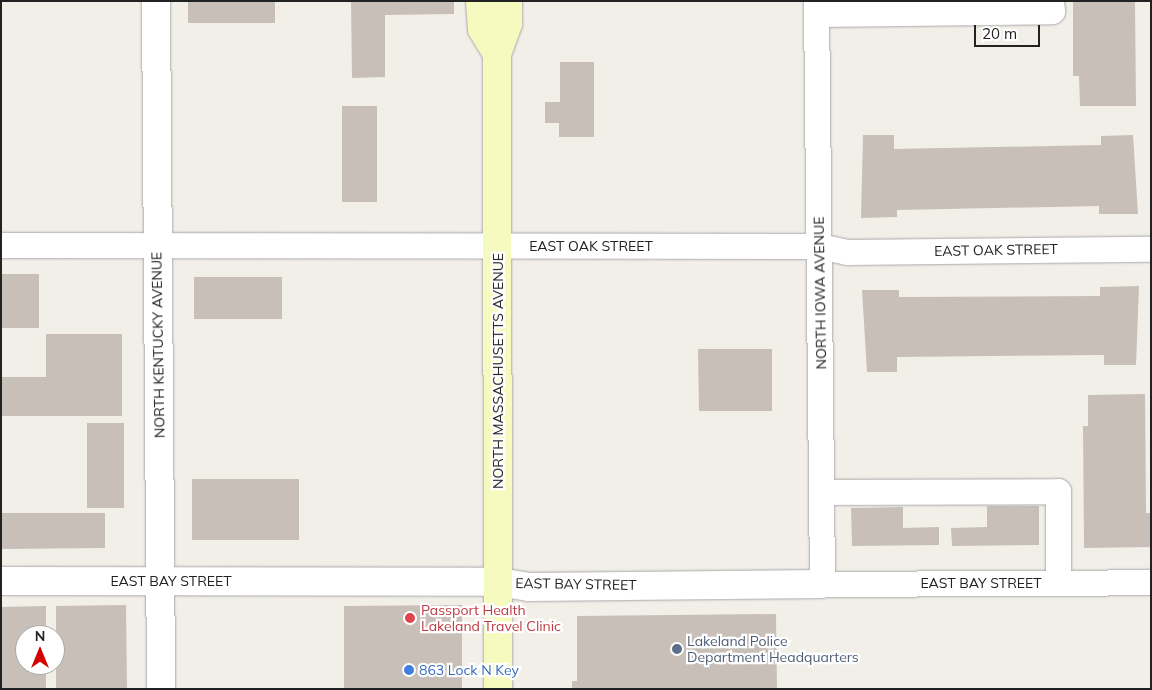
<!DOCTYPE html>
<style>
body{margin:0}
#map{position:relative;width:1152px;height:690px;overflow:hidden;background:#f2efe9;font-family:Mulish,sans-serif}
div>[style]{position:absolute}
.building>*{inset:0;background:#c7bfb8}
.roads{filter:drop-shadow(0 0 1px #a9a9a9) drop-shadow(0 0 1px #a9a9a9)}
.minor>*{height:25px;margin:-12.5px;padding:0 12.5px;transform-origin:12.5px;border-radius:12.5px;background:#fff}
.tertiary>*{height:28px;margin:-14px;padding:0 14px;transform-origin:14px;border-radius:14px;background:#fff}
.secondary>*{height:28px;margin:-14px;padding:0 14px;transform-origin:14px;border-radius:14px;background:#f7fabf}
.dots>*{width:14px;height:14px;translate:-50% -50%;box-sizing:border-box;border:2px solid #fff;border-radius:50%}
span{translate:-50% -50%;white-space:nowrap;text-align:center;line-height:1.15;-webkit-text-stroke:4.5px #fff;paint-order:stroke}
.street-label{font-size:14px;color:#222}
.health-label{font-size:14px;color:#be3a42}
.left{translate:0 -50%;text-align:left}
.service-label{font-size:14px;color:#4e5e75}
.shop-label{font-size:14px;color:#366cbe}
.frame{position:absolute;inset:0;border:2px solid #222;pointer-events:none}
.north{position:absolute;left:15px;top:625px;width:50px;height:50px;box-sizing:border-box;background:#fff;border:1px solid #a7a7a7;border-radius:50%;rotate:0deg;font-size:14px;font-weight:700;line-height:20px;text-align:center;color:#222}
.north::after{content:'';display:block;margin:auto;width:18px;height:22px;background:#d40000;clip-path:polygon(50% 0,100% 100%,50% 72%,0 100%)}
.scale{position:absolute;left:974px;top:25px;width:66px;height:22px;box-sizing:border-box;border:2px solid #222;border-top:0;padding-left:6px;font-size:15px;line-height:18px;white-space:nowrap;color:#222;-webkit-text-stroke:4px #fff;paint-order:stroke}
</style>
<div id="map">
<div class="building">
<div style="clip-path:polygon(188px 1px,275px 1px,275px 23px,188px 23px)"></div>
<div style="clip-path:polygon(351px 1px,454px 1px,454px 14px,385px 15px,385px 77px,352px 78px)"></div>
<div style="clip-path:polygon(1073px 1px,1135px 1px,1136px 106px,1080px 106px,1079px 76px,1073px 76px)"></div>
<div style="clip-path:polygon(560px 62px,594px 62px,594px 137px,559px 137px,559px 123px,545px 123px,545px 102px,560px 102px)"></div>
<div style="clip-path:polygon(342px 106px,377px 106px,377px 202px,342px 202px)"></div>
<div style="clip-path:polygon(863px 135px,894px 135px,894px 149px,1101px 145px,1101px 136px,1133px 135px,1138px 214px,1099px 214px,1099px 206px,897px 210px,897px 217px,861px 218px)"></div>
<div style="clip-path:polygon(1px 274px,39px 274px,39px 328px,1px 328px)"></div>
<div style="clip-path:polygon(194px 277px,282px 277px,282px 319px,194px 319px)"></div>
<div style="clip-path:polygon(1139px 286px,1136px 365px,1104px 365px,1104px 355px,897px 357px,897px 372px,867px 372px,862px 290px,899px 290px,899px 297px,1100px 296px,1100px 287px)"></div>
<div style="clip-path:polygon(46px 334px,122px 334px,122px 416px,1px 416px,1px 377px,46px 377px)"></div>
<div style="clip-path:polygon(698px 349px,772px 349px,772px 411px,699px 411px)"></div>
<div style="clip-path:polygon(1145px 394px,1146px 513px,1151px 513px,1151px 547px,1084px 548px,1083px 426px,1088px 426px,1088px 395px)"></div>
<div style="clip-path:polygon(87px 423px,124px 423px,124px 508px,87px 508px)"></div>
<div style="clip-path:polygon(192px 479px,299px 479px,299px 540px,192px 540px)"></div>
<div style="clip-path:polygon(987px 506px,1039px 506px,1039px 545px,952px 546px,951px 528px,987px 527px)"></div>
<div style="clip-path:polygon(903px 507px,903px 528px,939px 527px,939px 545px,852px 546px,851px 508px)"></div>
<div style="clip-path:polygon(1px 513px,105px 513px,105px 548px,1px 549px)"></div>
<div style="clip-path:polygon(126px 605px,127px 689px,56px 689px,56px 606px)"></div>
<div style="clip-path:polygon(462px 605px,462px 689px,344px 689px,344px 606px)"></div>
<div style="clip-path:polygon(46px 606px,46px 635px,25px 635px,25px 665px,46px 665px,46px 688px,1px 688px,1px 607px)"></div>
<div style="clip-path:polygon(776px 614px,777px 688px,572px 689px,572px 681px,577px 681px,577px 616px)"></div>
</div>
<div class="roads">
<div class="minor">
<div style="left:816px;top:1px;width:583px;rotate:89.41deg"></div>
<div style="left:822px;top:584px;width:329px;rotate:-0.3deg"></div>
<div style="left:817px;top:14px;width:235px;rotate:-0.7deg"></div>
<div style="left:1052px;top:11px;width:10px;rotate:-96deg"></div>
<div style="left:1px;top:245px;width:818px;rotate:0.07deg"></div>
<div style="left:819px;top:246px;width:30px;rotate:12deg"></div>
<div style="left:848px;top:252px;width:303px;rotate:-0.6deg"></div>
<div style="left:821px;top:492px;width:237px;rotate:-0.2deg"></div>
<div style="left:1058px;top:491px;width:91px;rotate:90deg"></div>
</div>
<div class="tertiary">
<div style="left:156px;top:1px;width:688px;rotate:89.58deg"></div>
<div style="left:1px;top:581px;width:497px;rotate:0.1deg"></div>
<div style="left:498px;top:582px;width:31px;rotate:9deg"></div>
<div style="left:529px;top:587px;width:293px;rotate:-0.6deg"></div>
</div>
<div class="secondary">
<div style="left:480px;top:1px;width:28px;rotate:86deg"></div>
<div style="left:482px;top:29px;width:29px;rotate:59deg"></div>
<div style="left:498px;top:689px;width:635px;rotate:-90.09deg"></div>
<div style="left:497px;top:54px;width:33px;rotate:-70deg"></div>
<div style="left:508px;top:23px;width:22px;rotate:-90deg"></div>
</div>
</div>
<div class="dots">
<div style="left:410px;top:618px;background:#e0444e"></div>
<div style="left:677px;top:649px;background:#5c6f8a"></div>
<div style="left:409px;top:670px;background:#3f7fe0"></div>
</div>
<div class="street-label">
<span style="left:591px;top:246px">EAST OAK STREET</span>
<span style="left:996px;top:250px;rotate:-1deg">EAST OAK STREET</span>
<span style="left:820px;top:293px;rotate:-91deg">NORTH IOWA AVENUE</span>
<span style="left:158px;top:345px;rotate:-91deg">NORTH KENTUCKY AVENUE</span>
<span style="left:498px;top:371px;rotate:-90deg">NORTH MASSACHUSETTS AVENUE</span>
<span style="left:171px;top:581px">EAST BAY STREET</span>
<span style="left:981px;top:583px">EAST BAY STREET</span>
<span style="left:576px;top:584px;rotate:1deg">EAST BAY STREET</span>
</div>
<div class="health-label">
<span class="left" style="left:421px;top:618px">Passport Health<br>Lakeland Travel Clinic</span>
</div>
<div class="service-label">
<span class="left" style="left:687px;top:649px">Lakeland Police<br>Department Headquarters</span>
</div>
<div class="shop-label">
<span class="left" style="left:419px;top:670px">863 Lock N Key</span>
</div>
<div class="frame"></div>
<div class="north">N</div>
<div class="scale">20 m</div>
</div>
